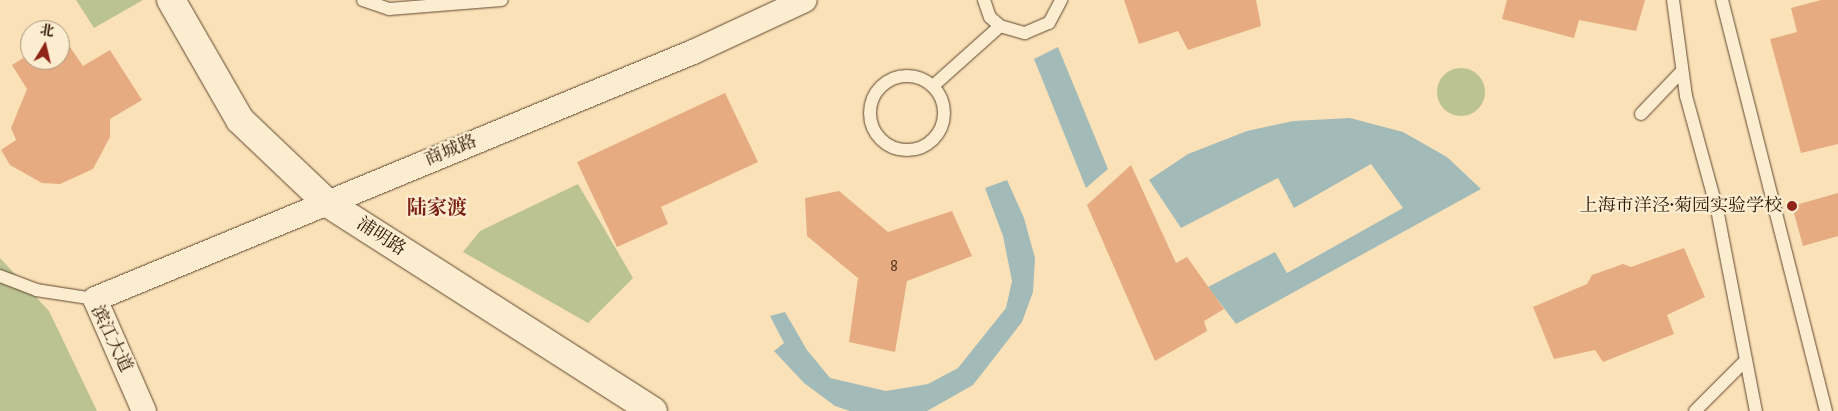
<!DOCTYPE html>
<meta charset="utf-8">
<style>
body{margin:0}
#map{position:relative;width:1838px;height:411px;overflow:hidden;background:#fbe1b7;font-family:"IM FELL DW Pica","Noto Serif SC",serif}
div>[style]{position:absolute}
.green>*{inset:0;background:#bbc392}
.round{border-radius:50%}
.water>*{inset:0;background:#a2bbb8}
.building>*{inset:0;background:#e6ab81}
.roads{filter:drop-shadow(0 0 1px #5f462f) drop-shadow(0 0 1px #5f462f)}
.service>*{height:12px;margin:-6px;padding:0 6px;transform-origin:6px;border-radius:6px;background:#fcecd0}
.service>.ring{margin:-6px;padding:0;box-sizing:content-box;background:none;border:12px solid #fcecd0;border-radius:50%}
.minor>*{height:24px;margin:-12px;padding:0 12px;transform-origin:12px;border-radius:12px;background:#fcecd0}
.secondary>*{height:28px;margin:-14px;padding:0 14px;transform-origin:14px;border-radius:14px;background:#fcecd0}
.dots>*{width:14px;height:14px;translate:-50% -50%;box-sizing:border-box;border:2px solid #fcecd0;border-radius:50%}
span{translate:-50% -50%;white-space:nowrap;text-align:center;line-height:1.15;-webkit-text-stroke:4.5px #fcecd0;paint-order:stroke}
.number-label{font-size:15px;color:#5a3922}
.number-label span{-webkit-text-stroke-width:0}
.street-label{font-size:18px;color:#2b1302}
.poi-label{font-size:18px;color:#2b1302}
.right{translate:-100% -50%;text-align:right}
.quarter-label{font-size:20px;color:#7a1f14;font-weight:700}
.north{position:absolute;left:20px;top:20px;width:50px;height:50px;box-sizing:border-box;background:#fcecd0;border:1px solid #a8957e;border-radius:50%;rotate:9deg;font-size:14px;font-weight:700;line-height:20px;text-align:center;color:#2b1302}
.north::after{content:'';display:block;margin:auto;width:18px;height:22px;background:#8f2418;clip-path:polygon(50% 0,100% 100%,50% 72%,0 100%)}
</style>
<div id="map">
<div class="green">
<div style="clip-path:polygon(76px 0,143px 0,94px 28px)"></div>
<div class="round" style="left:1437px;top:68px;width:48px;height:48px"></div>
<div style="clip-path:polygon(578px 184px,633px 278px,588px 323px,463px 252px,480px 231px)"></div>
<div style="clip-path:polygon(0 258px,49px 311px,97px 411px,0 411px)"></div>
</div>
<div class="water">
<div style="clip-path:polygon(1058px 47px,1108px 169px,1086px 188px,1034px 59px)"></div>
<div style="clip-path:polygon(1350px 118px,1403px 132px,1447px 157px,1481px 189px,1236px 324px,1208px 287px,1275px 252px,1287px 273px,1403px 208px,1371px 164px,1294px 208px,1278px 178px,1181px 228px,1149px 180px,1188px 154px,1247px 131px,1293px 121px)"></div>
<div style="clip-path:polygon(1007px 180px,1024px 218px,1035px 258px,1033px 292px,1022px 322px,973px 385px,927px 411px,850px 411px,835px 406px,804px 383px,774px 351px,784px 343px,770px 316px,785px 312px,807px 350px,830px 378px,886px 391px,928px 384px,958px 368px,1006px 308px,1012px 281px,1003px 236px,985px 188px)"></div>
</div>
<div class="building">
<div style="clip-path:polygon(1124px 0,1256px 0,1261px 26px,1188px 50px,1178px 31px,1139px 44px)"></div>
<div style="clip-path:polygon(1507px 0,1645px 0,1636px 31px,1579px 20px,1574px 38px,1502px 19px)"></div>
<div style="clip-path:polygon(1821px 0,1838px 0,1838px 144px,1801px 153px,1770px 39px,1797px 32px,1791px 8px)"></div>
<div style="clip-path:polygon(61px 34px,83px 66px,110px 50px,142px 100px,110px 119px,110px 137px,93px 169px,60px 184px,42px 183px,10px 165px,1px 150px,16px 140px,11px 128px,27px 89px,12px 65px,30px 54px,30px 60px,60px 60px)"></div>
<div style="clip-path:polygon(725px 93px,758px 162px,661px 207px,668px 224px,617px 247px,577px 162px)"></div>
<div style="clip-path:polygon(1131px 165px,1176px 263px,1187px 257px,1224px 309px,1204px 321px,1207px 331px,1155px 361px,1087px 205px)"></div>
<div style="clip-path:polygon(839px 191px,888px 232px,952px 211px,972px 256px,907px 281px,895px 352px,849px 342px,858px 278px,807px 236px,805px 198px)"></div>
<div style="clip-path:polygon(1838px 193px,1838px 236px,1803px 246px,1792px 206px)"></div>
<div style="clip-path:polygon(1684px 248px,1705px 297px,1667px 315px,1674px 334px,1603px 362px,1595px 350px,1554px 359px,1533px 307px,1587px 284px,1592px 275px,1623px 264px,1631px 267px)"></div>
</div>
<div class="roads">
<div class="service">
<div style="left:363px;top:0;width:28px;rotate:19deg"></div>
<div style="left:389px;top:9px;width:113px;rotate:-4.6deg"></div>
<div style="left:984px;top:0;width:18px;rotate:71deg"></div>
<div style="left:990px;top:17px;width:13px;rotate:42deg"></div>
<div style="left:1000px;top:26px;width:26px;rotate:16deg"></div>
<div style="left:1025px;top:33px;width:26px;rotate:-23deg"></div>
<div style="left:1049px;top:23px;width:26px;rotate:-62deg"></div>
<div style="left:1673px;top:0;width:97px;rotate:82.3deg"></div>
<div style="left:1686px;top:96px;width:117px;rotate:74.7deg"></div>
<div style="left:1717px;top:209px;width:206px;rotate:79.1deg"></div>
<div style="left:1722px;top:0;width:424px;rotate:75.8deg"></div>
<div class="ring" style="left:870px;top:76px;width:62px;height:62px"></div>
<div style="left:933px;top:86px;width:90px;rotate:-41.8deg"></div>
<div style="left:1641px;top:114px;width:59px;rotate:-46.4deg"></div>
<div style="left:0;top:276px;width:39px;rotate:21deg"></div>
<div style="left:36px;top:290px;width:60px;rotate:8.7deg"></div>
<div style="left:1695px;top:411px;width:69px;rotate:-45deg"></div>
</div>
<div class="minor">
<div style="left:144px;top:411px;width:122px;rotate:-113.6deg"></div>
<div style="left:95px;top:299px;width:647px;rotate:-22.44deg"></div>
<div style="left:693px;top:52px;width:123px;rotate:-24.9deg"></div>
</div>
<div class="secondary">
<div style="left:171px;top:0;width:138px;rotate:60.1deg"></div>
<div style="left:240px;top:120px;width:119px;rotate:43.6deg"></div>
<div style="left:326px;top:202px;width:388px;rotate:32.6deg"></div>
</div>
</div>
<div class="dots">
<div style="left:1792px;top:206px;background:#8f2418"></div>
</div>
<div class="number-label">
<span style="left:894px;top:267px">8</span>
</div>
<div class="street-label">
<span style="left:451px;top:151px;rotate:-22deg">商城路</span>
<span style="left:381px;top:237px;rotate:33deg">浦明路</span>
<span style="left:111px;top:339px;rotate:64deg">滨江大道</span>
</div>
<div class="poi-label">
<span class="right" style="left:1782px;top:206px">上海市洋泾·菊园实验学校</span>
</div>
<div class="quarter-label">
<span style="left:437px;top:208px">陆家渡</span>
</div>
<div class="north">北</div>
</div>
